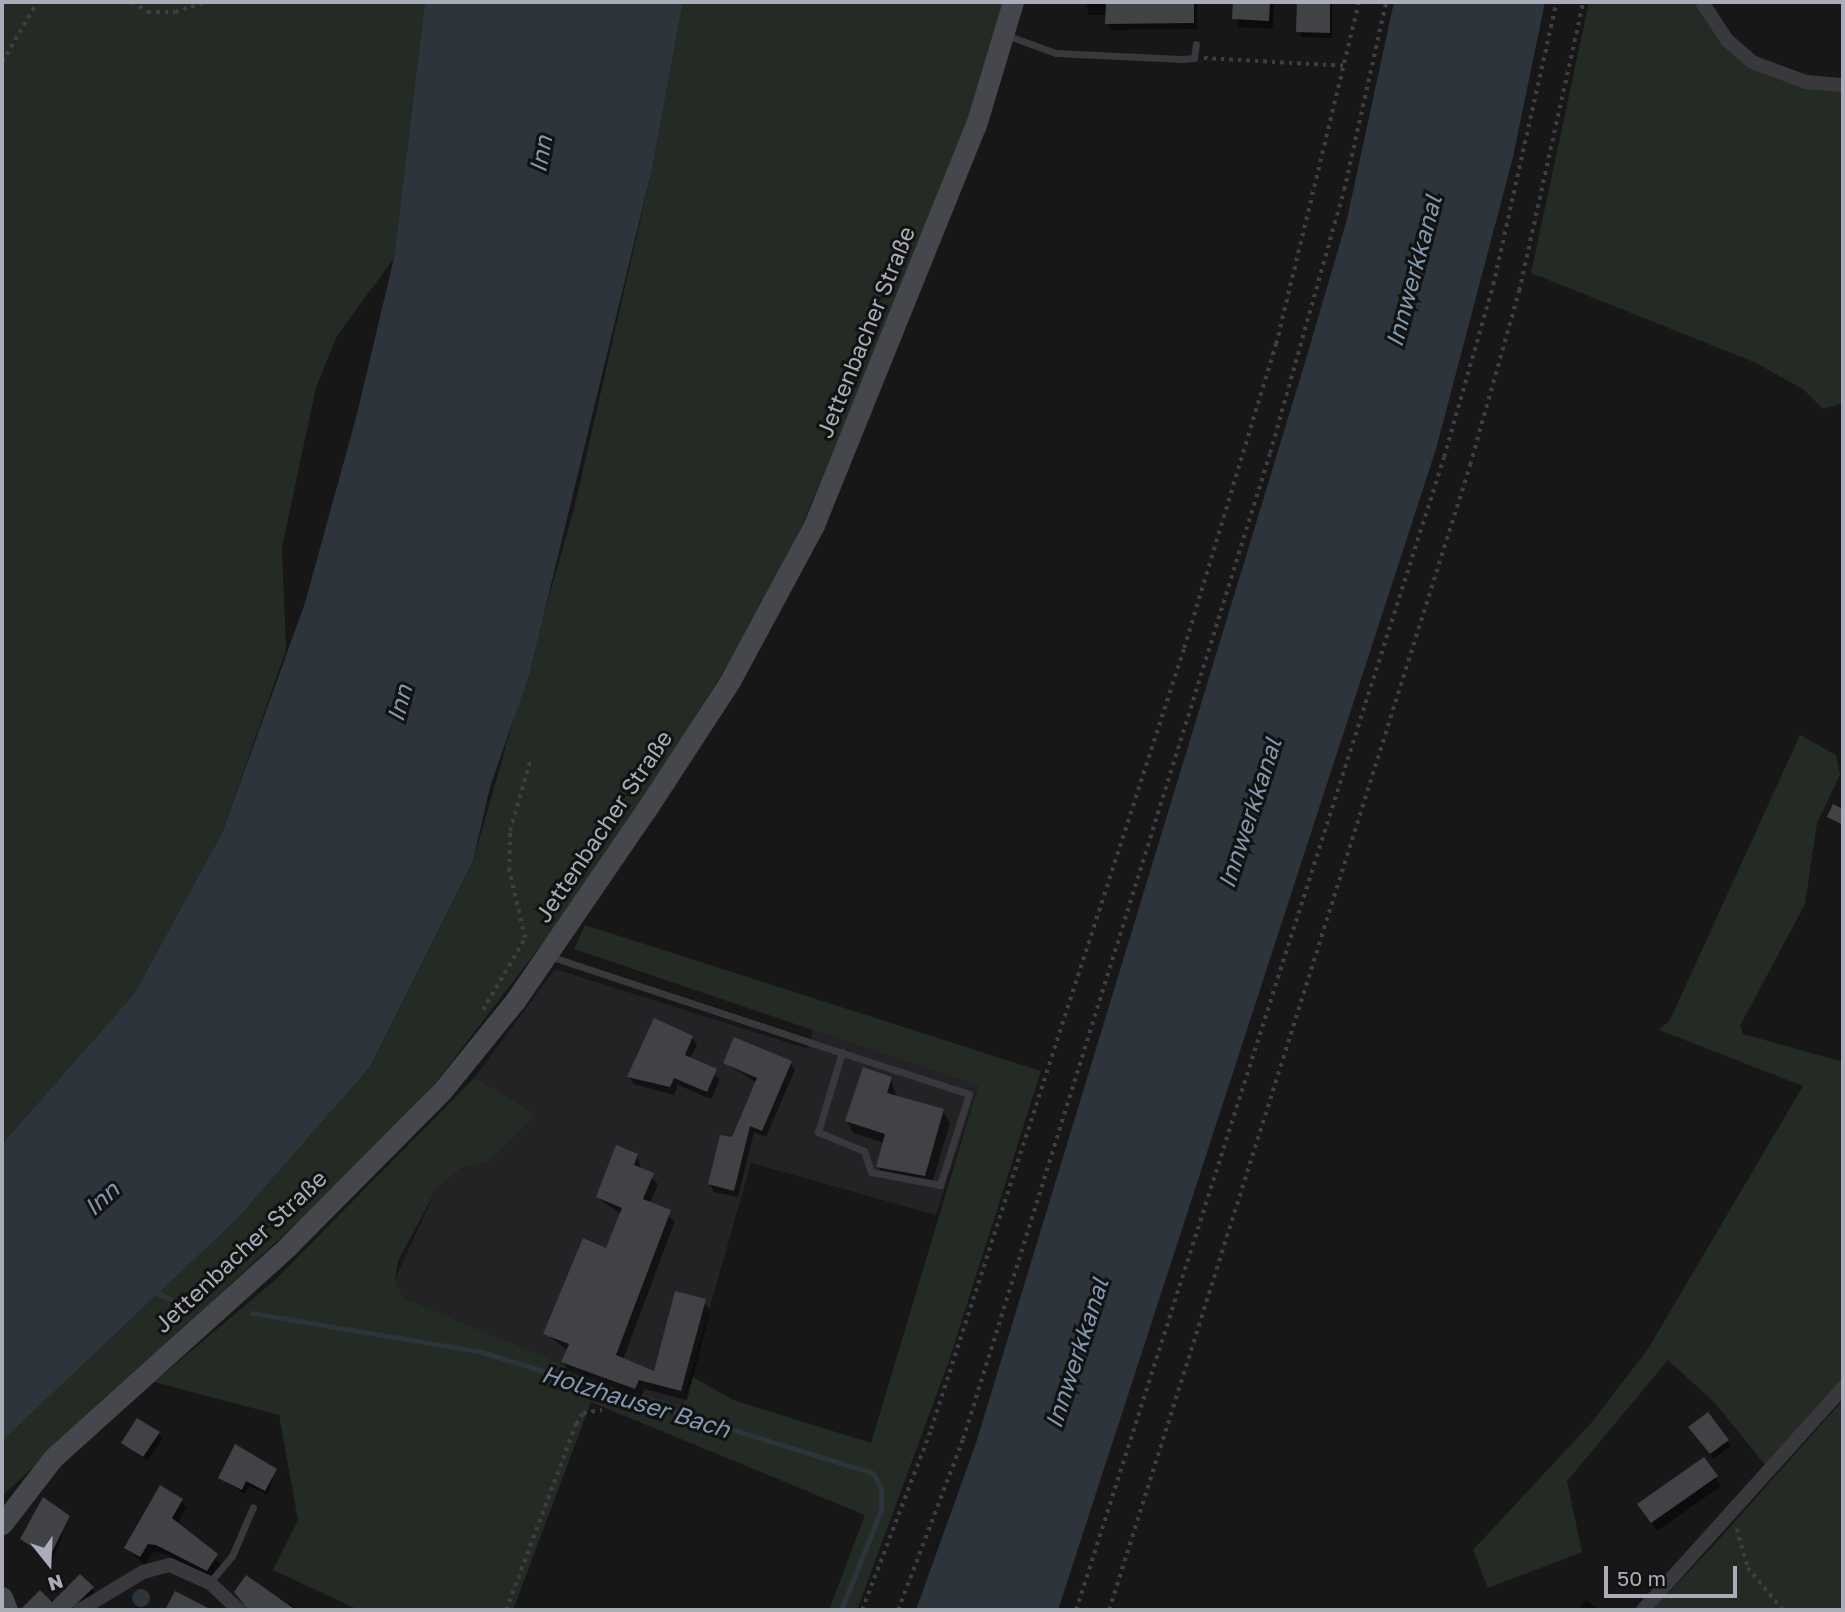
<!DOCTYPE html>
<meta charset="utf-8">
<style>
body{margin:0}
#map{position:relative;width:1845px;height:1612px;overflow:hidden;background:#171718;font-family:"Golos Text",sans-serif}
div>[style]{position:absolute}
.built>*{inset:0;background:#232325}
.green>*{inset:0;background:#232b24}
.water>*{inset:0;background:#2d343c}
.round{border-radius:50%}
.shadow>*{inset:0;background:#0007}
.stream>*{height:5px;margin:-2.5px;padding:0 2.5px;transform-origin:2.5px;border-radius:2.5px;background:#2d343c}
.building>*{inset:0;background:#414245}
.path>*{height:3.5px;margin-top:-1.75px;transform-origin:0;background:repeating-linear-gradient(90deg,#3e3f44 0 3.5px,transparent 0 8.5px)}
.lane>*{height:7px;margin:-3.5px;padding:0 3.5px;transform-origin:3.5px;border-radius:3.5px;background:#38383d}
.street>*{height:14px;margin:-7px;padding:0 7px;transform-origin:7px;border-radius:7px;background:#38383d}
.secondary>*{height:21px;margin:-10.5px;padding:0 10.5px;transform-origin:10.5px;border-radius:10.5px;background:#46474d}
span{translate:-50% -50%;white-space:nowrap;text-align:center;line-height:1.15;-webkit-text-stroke:6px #121213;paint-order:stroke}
.street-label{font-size:23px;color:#a9adb8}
.water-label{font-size:24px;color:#8298b1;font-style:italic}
.frame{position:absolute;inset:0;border:4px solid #a9adb8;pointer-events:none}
.north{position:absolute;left:14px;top:1528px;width:70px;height:70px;-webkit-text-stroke:5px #121213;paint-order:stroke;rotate:162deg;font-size:19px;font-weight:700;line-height:28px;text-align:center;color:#a9adb8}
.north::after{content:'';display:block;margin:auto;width:24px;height:32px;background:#a9adb8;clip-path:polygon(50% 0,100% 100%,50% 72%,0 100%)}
.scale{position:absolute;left:1604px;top:1566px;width:133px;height:32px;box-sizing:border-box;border:4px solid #a9adb8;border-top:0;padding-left:9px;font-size:21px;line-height:24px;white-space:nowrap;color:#a9adb8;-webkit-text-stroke:5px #121213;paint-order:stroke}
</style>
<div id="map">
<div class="built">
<div style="clip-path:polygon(555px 969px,808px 1049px,813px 1030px,978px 1086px,936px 1215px,751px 1163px,682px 1405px,614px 1386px,404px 1298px,395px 1279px,437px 1188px,460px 1169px,488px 1162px,536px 1115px,475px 1077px)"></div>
</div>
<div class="green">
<div style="clip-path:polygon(2px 2px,425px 2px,394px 258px,337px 336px,316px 387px,282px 548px,286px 650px,222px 833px,134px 994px,2px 1144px)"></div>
<div style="clip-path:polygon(683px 2px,1003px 2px,960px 148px,802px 526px,737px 650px,662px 769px,567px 911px,437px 1081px,355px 1169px,2px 1496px,2px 1441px,236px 1220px,370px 1067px,473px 861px,574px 509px,652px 169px)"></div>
<div style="clip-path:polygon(1589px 2px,1696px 2px,1765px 74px,1843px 90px,1843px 403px,1823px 409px,1803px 389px,1756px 363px,1531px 273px)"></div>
<div style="clip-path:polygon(1800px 735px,1836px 755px,1840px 775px,1817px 823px,1805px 904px,1740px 1026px,1743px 1034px,1843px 1062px,1843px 1382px,1766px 1466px,1715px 1403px,1668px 1360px,1567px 1481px,1582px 1552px,1488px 1588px,1473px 1550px,1592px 1422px,1648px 1349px,1803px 1086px,1659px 1030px,1670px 1020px)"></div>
<div style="clip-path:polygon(585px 925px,1041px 1071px,949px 1361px,857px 1610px,829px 1610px,865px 1515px,591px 1402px,513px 1610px,359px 1610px,273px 1570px,298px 1520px,279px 1415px,154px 1382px,274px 1281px,475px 1077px,536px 1115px,488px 1162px,460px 1169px,437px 1188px,398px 1261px,395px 1279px,404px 1298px,614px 1386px,682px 1405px,693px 1377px,733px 1400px,871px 1443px,978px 1086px,574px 949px)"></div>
<div style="clip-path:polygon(1843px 1400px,1843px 1610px,1652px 1610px,1713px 1546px)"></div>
</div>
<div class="water">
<div style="clip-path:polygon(425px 2px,683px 2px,652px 169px,529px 675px,490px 787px,473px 861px,370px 1067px,236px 1220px,2px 1441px,2px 1144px,134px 994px,222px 833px,305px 603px,357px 414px,394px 258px)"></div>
<div style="clip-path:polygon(1394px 2px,1545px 2px,1513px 157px,1436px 449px,1058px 1610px,916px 1610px,976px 1443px,1306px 359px,1347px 219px)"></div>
<div class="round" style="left:132px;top:1589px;width:18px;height:18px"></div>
</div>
<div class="shadow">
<div style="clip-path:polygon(1086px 2px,1197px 2px,1197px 29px,1110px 30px,1107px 15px,1089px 15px)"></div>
<div style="clip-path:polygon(1234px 2px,1274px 2px,1273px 29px,1239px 27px)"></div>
<div style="clip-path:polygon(1298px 2px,1332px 2px,1332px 38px,1301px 37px)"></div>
<div style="clip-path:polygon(1833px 806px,1843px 811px,1843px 827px,1829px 817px)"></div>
<div style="clip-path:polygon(692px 1037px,697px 1045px,690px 1059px,720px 1079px,711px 1099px,678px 1085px,674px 1095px,634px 1084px,629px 1077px)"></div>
<div style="clip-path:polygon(725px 1063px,791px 1063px,795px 1070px,766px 1137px,754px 1132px,738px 1197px,714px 1192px,710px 1184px,757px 1083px)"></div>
<div style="clip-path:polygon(891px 1078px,896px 1097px,943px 1111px,950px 1123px,931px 1187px,884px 1178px,878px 1166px,884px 1143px,853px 1133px,847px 1121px)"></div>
<div style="clip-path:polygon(637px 1155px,641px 1169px,658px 1184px,650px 1203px,675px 1221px,623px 1360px,656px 1373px,704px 1301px,710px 1311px,687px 1400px,644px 1389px,641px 1398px,569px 1372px,563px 1362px,568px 1351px,545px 1333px,607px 1250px,622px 1215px,597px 1197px)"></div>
<div style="clip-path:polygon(1694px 1433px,1727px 1441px,1730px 1446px,1714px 1459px)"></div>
<div style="clip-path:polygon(159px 1434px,162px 1439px,147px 1461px,123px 1443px)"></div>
<div style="clip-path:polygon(1704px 1459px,1721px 1486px,1657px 1531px,1644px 1513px)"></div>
<div style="clip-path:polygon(275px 1470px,268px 1495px,249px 1486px,245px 1494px,220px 1478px)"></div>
<div style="clip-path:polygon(181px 1500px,186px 1508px,177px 1524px,221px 1564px,213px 1579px,162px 1553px,153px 1552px,145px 1565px,126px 1548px)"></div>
<div style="clip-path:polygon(69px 1518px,52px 1562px,22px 1539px)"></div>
<div style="clip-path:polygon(246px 1577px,300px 1610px,253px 1610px,239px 1597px)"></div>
<div style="clip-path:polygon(92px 1588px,96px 1596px,78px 1610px,22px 1610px)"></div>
<div style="clip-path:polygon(1586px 1600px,1599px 1610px,1578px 1610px)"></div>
</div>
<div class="stream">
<div style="left:150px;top:1290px;width:42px;rotate:24.1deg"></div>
<div style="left:252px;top:1313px;width:233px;rotate:9.6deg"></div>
<div style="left:482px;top:1352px;width:409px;rotate:17.2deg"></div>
<div style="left:873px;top:1473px;width:17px;rotate:62deg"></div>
<div style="left:881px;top:1488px;width:22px;rotate:90deg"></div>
<div style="left:881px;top:1510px;width:108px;rotate:111.8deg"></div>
</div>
<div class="building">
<div style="clip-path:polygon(1106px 2px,1194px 2px,1194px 23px,1105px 24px)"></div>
<div style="clip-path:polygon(1233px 2px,1270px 2px,1269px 21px,1232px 19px)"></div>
<div style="clip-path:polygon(1297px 2px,1330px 2px,1330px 33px,1296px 32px)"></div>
<div style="clip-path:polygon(1833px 804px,1843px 809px,1843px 825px,1827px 817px)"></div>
<div style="clip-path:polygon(654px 1018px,693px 1036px,685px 1055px,717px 1069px,707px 1092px,674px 1078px,670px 1087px,627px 1077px)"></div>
<div style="clip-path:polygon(734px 1037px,792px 1061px,762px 1131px,750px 1126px,734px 1191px,708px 1184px,720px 1135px,732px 1137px,757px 1078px,723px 1063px)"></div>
<div style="clip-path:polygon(863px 1067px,892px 1077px,887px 1093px,944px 1109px,925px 1176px,876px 1167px,885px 1134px,845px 1121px)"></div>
<div style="clip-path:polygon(616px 1145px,638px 1154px,634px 1165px,654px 1173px,643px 1199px,671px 1210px,616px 1355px,654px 1371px,675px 1291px,706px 1299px,681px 1391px,639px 1380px,635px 1389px,561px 1362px,569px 1344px,543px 1334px,583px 1238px,606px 1248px,622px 1208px,596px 1197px)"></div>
<div style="clip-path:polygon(1708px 1412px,1729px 1440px,1710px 1454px,1688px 1427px)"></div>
<div style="clip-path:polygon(137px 1418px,160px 1432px,143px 1457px,121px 1443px)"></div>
<div style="clip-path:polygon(235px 1444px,277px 1469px,265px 1491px,246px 1481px,242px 1490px,218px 1478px)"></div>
<div style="clip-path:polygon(1704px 1457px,1718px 1476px,1651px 1523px,1637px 1504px)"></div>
<div style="clip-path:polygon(160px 1485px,183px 1499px,172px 1518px,218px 1554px,207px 1571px,156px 1545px,148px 1544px,140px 1557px,124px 1548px)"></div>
<div style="clip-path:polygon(43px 1497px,70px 1516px,49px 1558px,20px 1539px)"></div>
<div style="clip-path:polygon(80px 1574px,94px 1587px,70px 1610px,20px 1610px,40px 1590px,52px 1602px)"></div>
<div style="clip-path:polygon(246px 1575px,296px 1610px,248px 1610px,234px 1592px)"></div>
<div style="clip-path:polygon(175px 1591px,212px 1610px,165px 1610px)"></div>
</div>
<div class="path">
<div style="left:132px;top:2px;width:19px;rotate:32deg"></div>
<div style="left:148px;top:12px;width:27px"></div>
<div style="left:175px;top:12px;width:32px;rotate:-18deg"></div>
<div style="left:1204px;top:58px;width:141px;rotate:3.2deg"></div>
<div style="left:2px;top:62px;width:69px;rotate:-59.7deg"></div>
<div style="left:483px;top:1010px;width:83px;rotate:-59.7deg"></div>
<div style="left:525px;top:938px;width:69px;rotate:-103.4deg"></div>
<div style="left:509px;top:871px;width:40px;rotate:-88.6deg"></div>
<div style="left:510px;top:831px;width:73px;rotate:-74.1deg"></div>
<div style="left:1737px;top:1529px;width:41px;rotate:74.2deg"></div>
<div style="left:1748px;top:1568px;width:55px;rotate:50.2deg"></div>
<div style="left:506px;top:1610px;width:199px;rotate:-69.4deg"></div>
<div style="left:576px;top:1424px;width:13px;rotate:-58deg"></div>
<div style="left:583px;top:1413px;width:19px;rotate:-9deg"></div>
<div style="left:862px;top:1610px;width:194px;rotate:-69.1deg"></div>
<div style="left:931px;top:1429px;width:821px;rotate:-72.05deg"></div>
<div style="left:1184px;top:648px;width:318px;rotate:-73.2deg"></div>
<div style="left:1276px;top:344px;width:352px;rotate:-76.4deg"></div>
<div style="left:898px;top:1610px;width:183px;rotate:-69.2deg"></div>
<div style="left:963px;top:1439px;width:1033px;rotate:-72.71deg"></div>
<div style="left:1270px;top:453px;width:273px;rotate:-74.3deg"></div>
<div style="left:1344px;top:190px;width:193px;rotate:-77.4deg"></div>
<div style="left:1076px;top:1610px;width:1210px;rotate:-72.3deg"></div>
<div style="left:1444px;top:457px;width:179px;rotate:-74.1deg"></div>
<div style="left:1493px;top:285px;width:290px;rotate:-77.4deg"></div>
<div style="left:1109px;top:1610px;width:1201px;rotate:-72.5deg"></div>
<div style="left:1470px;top:465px;width:181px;rotate:-74.3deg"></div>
<div style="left:1519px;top:291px;width:296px;rotate:-77.5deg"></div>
</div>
<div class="lane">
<div style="left:1006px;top:35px;width:53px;rotate:19.8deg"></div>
<div style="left:1056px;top:53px;width:126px;rotate:2.7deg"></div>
<div style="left:1182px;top:59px;width:12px;rotate:-5deg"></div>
<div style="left:1194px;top:58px;width:14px;rotate:-82deg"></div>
<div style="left:549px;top:956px;width:293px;rotate:18.3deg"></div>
<div style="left:827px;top:1048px;width:149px;rotate:17.9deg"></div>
<div style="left:969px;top:1094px;width:96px;rotate:107.7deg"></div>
<div style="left:940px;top:1185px;width:70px;rotate:-169.3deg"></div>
<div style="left:871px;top:1172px;width:22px;rotate:-108deg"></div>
<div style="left:864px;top:1151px;width:50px;rotate:-157.6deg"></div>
<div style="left:818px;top:1132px;width:84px;rotate:-73.3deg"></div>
<div style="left:210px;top:1582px;width:34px;rotate:-50deg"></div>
<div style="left:232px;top:1556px;width:53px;rotate:-66.8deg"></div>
</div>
<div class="street">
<div style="left:1702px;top:2px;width:45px;rotate:56.7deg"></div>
<div style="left:1727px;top:40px;width:33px;rotate:41deg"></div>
<div style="left:1752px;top:62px;width:58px;rotate:20.3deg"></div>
<div style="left:1806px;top:82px;width:37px;rotate:5deg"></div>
<div style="left:80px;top:1610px;width:74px;rotate:-31.1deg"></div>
<div style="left:143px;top:1572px;width:28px;rotate:-15deg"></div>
<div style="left:170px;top:1565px;width:44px;rotate:24.2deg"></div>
<div style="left:210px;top:1583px;width:40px;rotate:43deg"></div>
<div style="left:1643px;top:1610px;width:299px;rotate:-48deg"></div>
</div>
<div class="secondary">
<div style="left:2px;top:1524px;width:83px;rotate:-52.3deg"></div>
<div style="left:53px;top:1458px;width:315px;rotate:-42deg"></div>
<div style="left:287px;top:1247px;width:220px;rotate:-45.2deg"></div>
<div style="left:442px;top:1091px;width:116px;rotate:-51deg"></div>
<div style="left:515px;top:1001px;width:232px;rotate:-55.6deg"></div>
<div style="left:646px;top:810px;width:154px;rotate:-56.9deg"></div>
<div style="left:730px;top:681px;width:177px;rotate:-61.7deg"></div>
<div style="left:814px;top:525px;width:432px;rotate:-68deg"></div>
<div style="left:976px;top:125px;width:128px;rotate:-73.3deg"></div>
<div style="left:2px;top:1597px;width:14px;rotate:69deg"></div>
</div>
<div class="street-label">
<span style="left:865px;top:332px;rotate:-68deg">Jettenbacher Straße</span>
<span style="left:603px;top:826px;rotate:-56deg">Jettenbacher Straße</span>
<span style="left:240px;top:1251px;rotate:-43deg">Jettenbacher Straße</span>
</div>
<div class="water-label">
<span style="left:540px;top:154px;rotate:-80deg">Inn</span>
<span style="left:1413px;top:271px;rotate:-75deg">Innwerkkanal</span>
<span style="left:399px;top:703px;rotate:-75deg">Inn</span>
<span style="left:1249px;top:813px;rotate:-72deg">Innwerkkanal</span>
<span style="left:101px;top:1198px;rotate:-42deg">Inn</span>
<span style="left:1076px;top:1353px;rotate:-72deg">Innwerkkanal</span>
<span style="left:636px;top:1401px;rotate:17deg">Holzhauser Bach</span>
</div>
<div class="frame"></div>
<div class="north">N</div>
<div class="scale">50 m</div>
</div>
